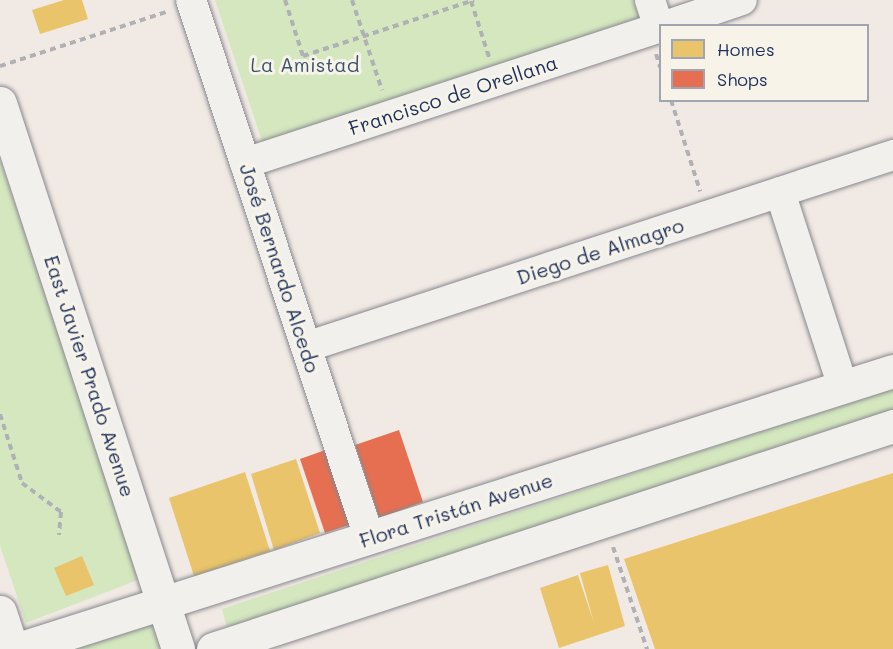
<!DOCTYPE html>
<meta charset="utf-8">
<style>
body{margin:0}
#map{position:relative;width:893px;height:649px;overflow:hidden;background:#f1e9e4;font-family:Mali,sans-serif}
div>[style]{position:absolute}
.green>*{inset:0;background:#d4e7bf}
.homes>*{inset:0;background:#e9c46a}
.shops>*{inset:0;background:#e76f51}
.path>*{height:4px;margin-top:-2px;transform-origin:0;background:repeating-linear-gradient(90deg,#b0b1b4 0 6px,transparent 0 10.5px)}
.roads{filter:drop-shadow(0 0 2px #87888e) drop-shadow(0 0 2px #87888e)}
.street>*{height:30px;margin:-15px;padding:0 15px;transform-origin:15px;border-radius:15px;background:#f2f0ec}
.secondary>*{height:33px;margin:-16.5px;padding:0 16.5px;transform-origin:16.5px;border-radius:16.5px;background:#f2f0ec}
.primary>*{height:33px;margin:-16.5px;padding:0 16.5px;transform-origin:16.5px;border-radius:16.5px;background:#f2f0ec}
span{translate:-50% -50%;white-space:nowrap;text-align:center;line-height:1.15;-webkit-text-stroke:6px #f7f3e8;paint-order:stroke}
.park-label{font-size:20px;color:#3b536b}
.street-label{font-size:20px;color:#1b2f5e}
.legend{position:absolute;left:659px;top:24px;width:210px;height:78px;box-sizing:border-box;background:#f7f3e8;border:2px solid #9fa5b1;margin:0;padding:8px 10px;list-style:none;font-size:18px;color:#1b2f5e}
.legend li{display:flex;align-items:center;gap:12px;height:30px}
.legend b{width:30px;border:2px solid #9fa5b1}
</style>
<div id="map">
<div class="green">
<div style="clip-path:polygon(215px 0,633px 0,639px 18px,264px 147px)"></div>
<div style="clip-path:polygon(0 160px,143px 578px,26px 623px,0 546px)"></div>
<div style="clip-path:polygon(893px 388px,893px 421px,230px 638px,222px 609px)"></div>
<div style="clip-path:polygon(150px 617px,177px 649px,52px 649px)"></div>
</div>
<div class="homes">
<div style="clip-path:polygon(64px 0,82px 0,88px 19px,40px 34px,32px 10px)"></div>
<div style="clip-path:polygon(296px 459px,320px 533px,274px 550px,251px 474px)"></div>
<div style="clip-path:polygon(245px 472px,270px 551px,194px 576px,169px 498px)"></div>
<div style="clip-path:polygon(893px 473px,893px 649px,655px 649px,624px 559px)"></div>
<div style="clip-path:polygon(82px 556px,94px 585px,66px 596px,54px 568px)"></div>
<div style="clip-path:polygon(608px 565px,625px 626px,559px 648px,540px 588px,578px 575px,594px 623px,580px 573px)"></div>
</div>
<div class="shops">
<div style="clip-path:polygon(399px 430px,423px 502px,379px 518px,355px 445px)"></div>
<div style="clip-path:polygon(331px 448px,355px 523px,325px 533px,300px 459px)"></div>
</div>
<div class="path">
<div style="left:285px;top:0;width:59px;rotate:72.2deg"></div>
<div style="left:303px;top:56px;width:180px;rotate:-18.1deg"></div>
<div style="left:352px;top:0;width:95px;rotate:71.6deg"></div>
<div style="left:471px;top:1px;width:59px;rotate:72.2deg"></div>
<div style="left:656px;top:54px;width:14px;rotate:73deg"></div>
<div style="left:0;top:66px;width:175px;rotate:-18deg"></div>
<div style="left:671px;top:100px;width:96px;rotate:72.3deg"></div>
<div style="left:0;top:414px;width:72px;rotate:72.3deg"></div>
<div style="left:22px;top:483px;width:49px;rotate:36.6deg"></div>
<div style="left:61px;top:512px;width:23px;rotate:95deg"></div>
<div style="left:613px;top:547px;width:108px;rotate:71.6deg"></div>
</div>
<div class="roads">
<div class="street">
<div style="left:191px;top:0;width:566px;rotate:71.66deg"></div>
<div style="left:650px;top:0;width:28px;rotate:72deg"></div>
<div style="left:665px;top:26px;width:81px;rotate:-18.7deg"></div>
<div style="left:245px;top:163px;width:437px;rotate:-18.1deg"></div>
<div style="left:780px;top:192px;width:205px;rotate:72.1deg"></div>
<div style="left:306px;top:347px;width:618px;rotate:-18.11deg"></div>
</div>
<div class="secondary">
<div style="left:18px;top:649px;width:918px;rotate:-17.63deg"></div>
<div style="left:213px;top:649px;width:716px;rotate:-18.16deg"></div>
</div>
<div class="primary">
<div style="left:0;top:103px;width:574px;rotate:71.94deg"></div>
<div style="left:0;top:612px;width:39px;rotate:72deg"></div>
</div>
</div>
<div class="park-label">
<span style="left:305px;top:64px">La Amistad</span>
</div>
<div class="street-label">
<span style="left:453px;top:95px;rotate:-18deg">Francisco de Orellana</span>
<span style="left:600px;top:251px;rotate:-18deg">Diego de Almagro</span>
<span style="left:280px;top:268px;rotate:72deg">José Bernardo Alcedo</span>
<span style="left:90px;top:376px;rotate:72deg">East Javier Prado Avenue</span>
<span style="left:456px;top:510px;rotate:-18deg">Flora Tristán Avenue</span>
</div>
<ul class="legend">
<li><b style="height:16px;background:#e9c46a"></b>Homes</li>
<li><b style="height:16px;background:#e76f51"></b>Shops</li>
</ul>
</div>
